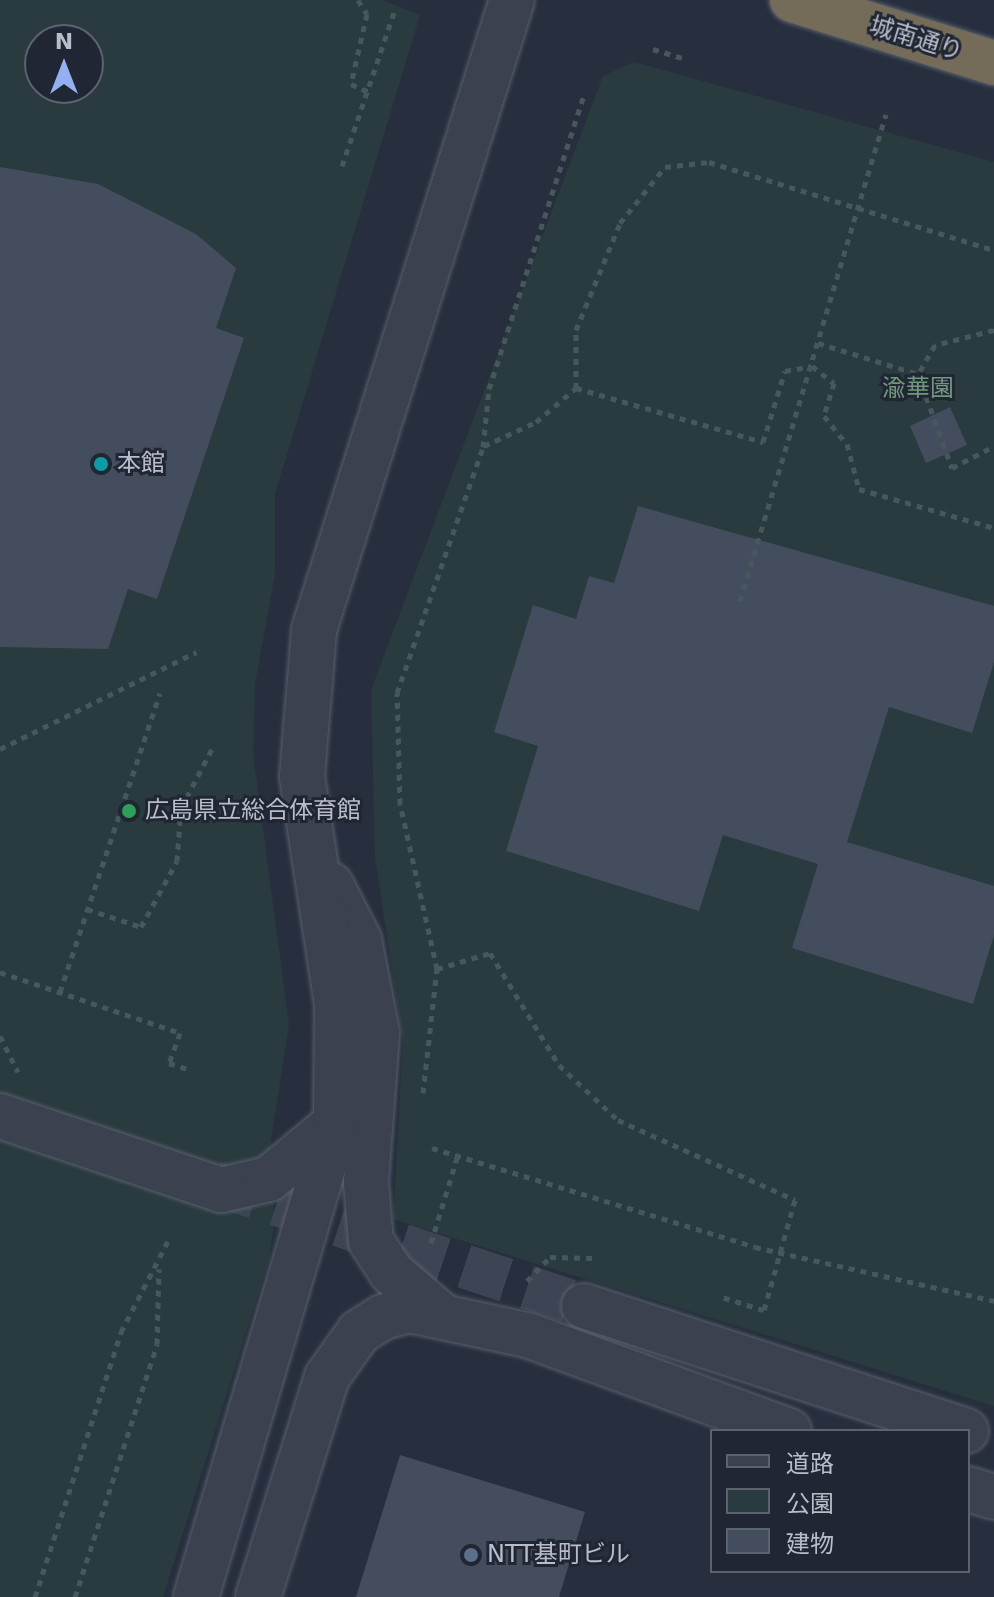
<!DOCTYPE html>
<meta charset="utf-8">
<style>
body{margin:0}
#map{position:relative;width:994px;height:1597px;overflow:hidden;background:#272f3e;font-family:"DejaVu Sans","Noto Sans JP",sans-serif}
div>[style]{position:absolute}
.green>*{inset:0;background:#293b3f}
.building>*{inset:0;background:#444d5d}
.minor-tunnel>*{height:44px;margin-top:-22px;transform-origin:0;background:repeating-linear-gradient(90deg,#3d4453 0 44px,transparent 0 66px)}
.path>*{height:5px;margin-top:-2.5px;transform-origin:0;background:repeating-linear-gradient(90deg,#47585c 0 6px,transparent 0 12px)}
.roads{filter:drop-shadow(0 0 2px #595f6c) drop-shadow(0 0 2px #595f6c)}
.minor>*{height:44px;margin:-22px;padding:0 22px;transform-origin:22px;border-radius:22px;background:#3b414e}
.highway>*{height:44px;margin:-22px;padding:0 22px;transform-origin:22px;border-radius:22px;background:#746c59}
.dots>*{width:22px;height:22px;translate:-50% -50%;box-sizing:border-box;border:4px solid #202633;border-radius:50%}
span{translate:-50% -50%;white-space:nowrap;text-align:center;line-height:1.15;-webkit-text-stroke:6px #202633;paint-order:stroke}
.street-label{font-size:24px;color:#b8bdc9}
.park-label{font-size:24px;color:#71987d}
.poi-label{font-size:24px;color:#b8bdc9}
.left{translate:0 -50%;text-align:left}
.legend{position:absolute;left:710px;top:1429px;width:260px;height:144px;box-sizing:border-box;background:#202633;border:2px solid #5d626f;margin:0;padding:10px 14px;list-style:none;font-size:24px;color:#b8bdc9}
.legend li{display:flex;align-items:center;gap:16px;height:40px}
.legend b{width:40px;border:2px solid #5d626f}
.north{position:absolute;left:24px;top:24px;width:80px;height:80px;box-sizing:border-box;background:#202633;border:2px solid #5d626f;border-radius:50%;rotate:0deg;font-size:22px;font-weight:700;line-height:32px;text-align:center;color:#b8bdc9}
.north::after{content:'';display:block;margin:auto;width:28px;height:36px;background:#95b0f0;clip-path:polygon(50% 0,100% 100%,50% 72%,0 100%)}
</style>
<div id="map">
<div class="green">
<div style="clip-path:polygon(evenodd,0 0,382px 0,420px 15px,275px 494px,275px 573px,255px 684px,253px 753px,289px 1025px,271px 1140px,274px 1224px,269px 1259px,163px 1597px,0 1597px,0 0,40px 40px,88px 40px,88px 88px,40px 88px,40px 40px)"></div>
<div style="clip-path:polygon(634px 62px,994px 162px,994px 1406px,393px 1219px,403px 1042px,375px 857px,371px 690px,603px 76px)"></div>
</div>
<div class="building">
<div style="clip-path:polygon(0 167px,98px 184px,196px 234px,236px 268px,216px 328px,244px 338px,157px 599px,128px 589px,108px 649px,0 647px)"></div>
<div style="clip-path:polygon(950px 407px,967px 445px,926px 463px,910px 426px)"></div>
<div style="clip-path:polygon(638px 506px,994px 606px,994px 662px,972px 733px,889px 707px,847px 842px,994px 886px,994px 935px,973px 1004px,792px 948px,818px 864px,723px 835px,699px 911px,506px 851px,538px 746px,494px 732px,533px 605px,576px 619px,589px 576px,614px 583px)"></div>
<div style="clip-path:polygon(400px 1455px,585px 1512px,559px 1597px,356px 1597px)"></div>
</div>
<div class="minor-tunnel">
<div style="left:214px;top:1183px;width:390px;rotate:18.4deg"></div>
</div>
<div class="path">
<div style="left:358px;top:0;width:17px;rotate:57deg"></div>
<div style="left:367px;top:14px;width:72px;rotate:102.9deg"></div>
<div style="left:351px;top:84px;width:20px;rotate:24deg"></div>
<div style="left:653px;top:49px;width:31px;rotate:17deg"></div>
<div style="left:342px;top:166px;width:163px;rotate:-71.3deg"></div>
<div style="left:994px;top:330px;width:61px;rotate:165.7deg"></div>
<div style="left:935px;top:345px;width:34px;rotate:120deg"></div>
<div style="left:918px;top:374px;width:100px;rotate:70.1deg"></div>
<div style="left:952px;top:468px;width:47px;rotate:-27.6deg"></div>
<div style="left:818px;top:343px;width:105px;rotate:17.2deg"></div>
<div style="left:576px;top:388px;width:195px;rotate:16.1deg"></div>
<div style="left:763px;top:442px;width:74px;rotate:-72.8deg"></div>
<div style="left:785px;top:371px;width:27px;rotate:-10deg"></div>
<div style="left:812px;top:366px;width:28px;rotate:38deg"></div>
<div style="left:834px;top:383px;width:34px;rotate:107deg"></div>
<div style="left:824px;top:416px;width:36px;rotate:51deg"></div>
<div style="left:847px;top:444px;width:47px;rotate:75.1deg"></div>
<div style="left:859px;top:489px;width:141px;rotate:16.1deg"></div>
<div style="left:484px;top:446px;width:57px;rotate:-24.8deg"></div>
<div style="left:536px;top:422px;width:52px;rotate:-40.4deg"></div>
<div style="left:576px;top:388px;width:58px;rotate:-90deg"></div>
<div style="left:576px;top:330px;width:116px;rotate:-67.6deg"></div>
<div style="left:620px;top:223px;width:72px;rotate:-51.2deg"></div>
<div style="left:665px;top:167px;width:44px;rotate:-6.5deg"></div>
<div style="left:709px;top:162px;width:298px;rotate:17.2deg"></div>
<div style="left:740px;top:601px;width:508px;rotate:-73.31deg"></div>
<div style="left:0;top:749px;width:219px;rotate:-26.3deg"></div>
<div style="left:87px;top:909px;width:57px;rotate:18.4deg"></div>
<div style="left:141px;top:927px;width:75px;rotate:-61.4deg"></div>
<div style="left:177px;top:861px;width:53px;rotate:-85.7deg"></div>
<div style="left:181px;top:808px;width:67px;rotate:-62.3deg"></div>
<div style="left:437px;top:969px;width:55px;rotate:-16.8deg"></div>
<div style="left:490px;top:953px;width:132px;rotate:58.4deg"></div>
<div style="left:559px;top:1065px;width:81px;rotate:43deg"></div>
<div style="left:618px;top:1120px;width:194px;rotate:24.3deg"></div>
<div style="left:795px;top:1200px;width:114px;rotate:105.7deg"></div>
<div style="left:764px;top:1310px;width:44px;rotate:-162.8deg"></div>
<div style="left:0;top:972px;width:190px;rotate:18.7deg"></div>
<div style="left:180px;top:1033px;width:32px;rotate:110deg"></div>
<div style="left:169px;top:1063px;width:19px;rotate:18deg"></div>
<div style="left:60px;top:992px;width:315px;rotate:-71.5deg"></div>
<div style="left:0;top:1036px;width:40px;rotate:63.4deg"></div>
<div style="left:423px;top:1093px;width:125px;rotate:-83.6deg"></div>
<div style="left:437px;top:969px;width:169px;rotate:-102.6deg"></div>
<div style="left:400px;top:804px;width:111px;rotate:-91.5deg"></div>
<div style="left:397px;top:693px;width:261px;rotate:-70.7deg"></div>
<div style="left:483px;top:447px;width:58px;rotate:-84.1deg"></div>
<div style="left:489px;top:389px;width:306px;rotate:-72.1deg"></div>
<div style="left:432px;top:1148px;width:338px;rotate:17deg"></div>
<div style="left:755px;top:1247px;width:245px;rotate:12.7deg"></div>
<div style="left:431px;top:1243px;width:89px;rotate:-73deg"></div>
<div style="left:527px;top:1281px;width:33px;rotate:-46deg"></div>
<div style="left:550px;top:1257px;width:45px;rotate:1.3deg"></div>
<div style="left:35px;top:1597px;width:279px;rotate:-72deg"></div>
<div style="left:121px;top:1332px;width:107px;rotate:-62.7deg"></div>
<div style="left:75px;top:1597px;width:266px;rotate:-72deg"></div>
<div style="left:157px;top:1344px;width:75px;rotate:-88.5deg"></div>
</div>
<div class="roads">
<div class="minor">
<div style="left:331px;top:885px;width:62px;rotate:63deg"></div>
<div style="left:359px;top:940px;width:95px;rotate:79deg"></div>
<div style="left:377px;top:1033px;width:149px;rotate:94.2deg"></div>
<div style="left:366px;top:1182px;width:59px;rotate:85.2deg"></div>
<div style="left:371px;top:1241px;width:37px;rotate:57deg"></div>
<div style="left:391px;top:1272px;width:65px;rotate:40.6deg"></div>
<div style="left:0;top:1116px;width:233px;rotate:18.5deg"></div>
<div style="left:221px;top:1190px;width:49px;rotate:-12.9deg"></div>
<div style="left:269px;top:1179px;width:87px;rotate:-39.9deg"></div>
<div style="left:584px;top:1306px;width:402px;rotate:18.1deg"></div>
<div style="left:968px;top:1489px;width:27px;rotate:17deg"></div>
<div style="left:196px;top:1597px;width:494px;rotate:-73.5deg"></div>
<div style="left:336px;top:1123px;width:118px;rotate:-89.5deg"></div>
<div style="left:337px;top:1005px;width:231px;rotate:-98.7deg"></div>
<div style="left:302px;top:777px;width:147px;rotate:-85.3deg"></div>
<div style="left:314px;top:630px;width:660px;rotate:-72.55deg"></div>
<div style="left:258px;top:1597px;width:231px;rotate:-72.6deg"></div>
<div style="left:327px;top:1377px;width:55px;rotate:-54.6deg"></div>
<div style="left:359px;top:1332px;width:28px;rotate:-32deg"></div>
<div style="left:383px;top:1317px;width:28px;rotate:-15deg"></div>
<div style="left:410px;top:1310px;width:120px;rotate:12.1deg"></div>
<div style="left:527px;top:1335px;width:279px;rotate:20.1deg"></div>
</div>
<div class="highway">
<div style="left:792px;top:0;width:212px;rotate:17.3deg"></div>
</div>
</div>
<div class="dots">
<div style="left:101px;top:464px;background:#0f9aa8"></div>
<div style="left:129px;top:811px;background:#2e9e5b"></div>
<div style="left:471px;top:1555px;background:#5c6f8a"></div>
</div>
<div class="street-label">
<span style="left:916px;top:39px;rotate:17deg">城南通り</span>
</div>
<div class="park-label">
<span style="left:918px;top:389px">渝華園</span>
</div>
<div class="poi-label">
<span class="left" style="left:117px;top:464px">本館</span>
<span class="left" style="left:145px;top:811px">広島県立総合体育館</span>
<span class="left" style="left:487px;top:1555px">NTT基町ビル</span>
</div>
<ul class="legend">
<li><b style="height:10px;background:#3b414e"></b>道路</li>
<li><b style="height:22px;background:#293b3f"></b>公園</li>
<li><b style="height:22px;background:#444d5d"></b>建物</li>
</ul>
<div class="north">N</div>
</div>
